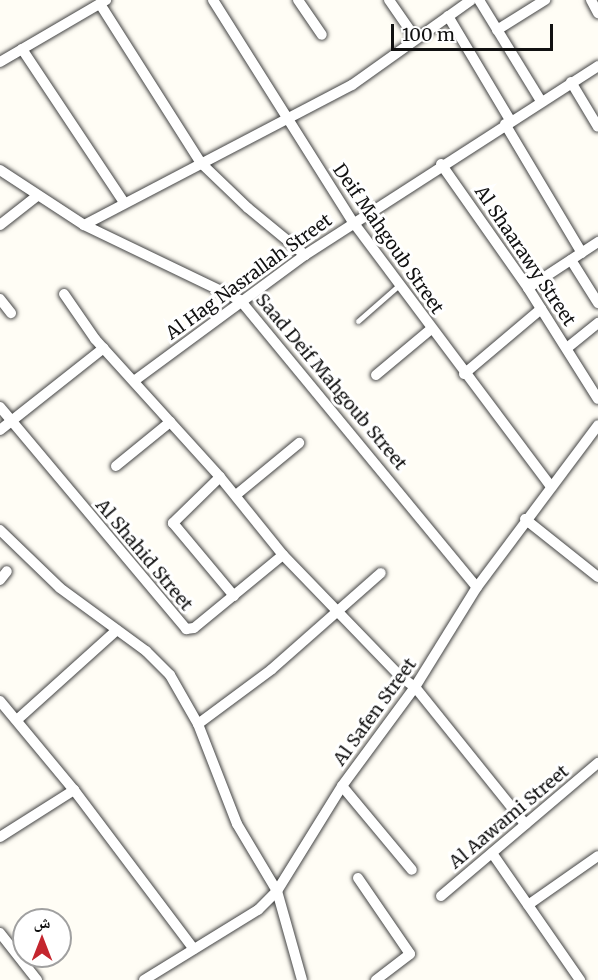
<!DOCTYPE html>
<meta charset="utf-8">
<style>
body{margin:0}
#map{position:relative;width:598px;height:980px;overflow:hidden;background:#fffdf5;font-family:Merriweather,"Noto Naskh Arabic",serif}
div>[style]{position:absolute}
.roads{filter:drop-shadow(0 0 2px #444) drop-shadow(0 0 2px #444)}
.service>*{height:5px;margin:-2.5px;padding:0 2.5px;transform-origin:2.5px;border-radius:2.5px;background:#fff}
.minor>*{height:10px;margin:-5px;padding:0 5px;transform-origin:5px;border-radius:5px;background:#fff}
span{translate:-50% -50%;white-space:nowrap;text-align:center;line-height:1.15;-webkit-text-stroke:6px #fff;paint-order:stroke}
.street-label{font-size:18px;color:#111}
.north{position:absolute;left:12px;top:908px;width:60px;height:60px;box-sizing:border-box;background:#fff;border:2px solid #a0a0a0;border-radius:50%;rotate:0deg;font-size:16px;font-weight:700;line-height:24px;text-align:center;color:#111}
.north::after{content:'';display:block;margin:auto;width:21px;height:27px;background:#c4262e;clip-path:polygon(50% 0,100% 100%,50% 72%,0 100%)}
.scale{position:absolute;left:391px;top:24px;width:162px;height:27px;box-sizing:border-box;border:3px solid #111;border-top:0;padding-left:8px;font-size:18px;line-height:21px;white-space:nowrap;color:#111;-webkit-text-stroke:4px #fff;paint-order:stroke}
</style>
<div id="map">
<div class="roads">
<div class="service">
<div style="left:358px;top:321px;width:55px;rotate:-41.3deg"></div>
</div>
<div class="minor">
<div style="left:213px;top:0;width:262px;rotate:57.8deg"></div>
<div style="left:353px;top:222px;width:331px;rotate:53.2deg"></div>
<div style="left:298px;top:0;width:42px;rotate:55.6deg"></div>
<div style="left:389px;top:0;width:47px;rotate:55.3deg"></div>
<div style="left:479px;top:0;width:119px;rotate:58.5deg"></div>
<div style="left:591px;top:0;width:15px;rotate:62deg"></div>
<div style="left:100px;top:4px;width:188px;rotate:57.6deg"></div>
<div style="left:201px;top:163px;width:65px;rotate:43.8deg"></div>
<div style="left:248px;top:208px;width:74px;rotate:39.5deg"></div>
<div style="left:448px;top:16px;width:121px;rotate:59.2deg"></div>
<div style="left:497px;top:30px;width:57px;rotate:-32deg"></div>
<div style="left:22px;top:49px;width:182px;rotate:56.4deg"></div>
<div style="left:0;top:62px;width:123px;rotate:-30.3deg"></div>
<div style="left:571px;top:82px;width:52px;rotate:59deg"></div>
<div style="left:505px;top:124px;width:150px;rotate:59.2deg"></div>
<div style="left:441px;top:164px;width:151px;rotate:54.9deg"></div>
<div style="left:528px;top:288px;width:131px;rotate:57.8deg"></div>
<div style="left:0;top:170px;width:100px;rotate:33.2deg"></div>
<div style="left:84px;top:225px;width:173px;rotate:25.7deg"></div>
<div style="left:240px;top:300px;width:372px;rotate:50.5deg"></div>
<div style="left:0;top:225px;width:47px;rotate:-38.1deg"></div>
<div style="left:84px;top:225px;width:302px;rotate:-27.6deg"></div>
<div style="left:352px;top:85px;width:146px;rotate:-35.5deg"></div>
<div style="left:571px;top:260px;width:51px;rotate:57.9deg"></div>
<div style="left:528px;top:288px;width:84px;rotate:-33.3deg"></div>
<div style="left:64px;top:294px;width:55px;rotate:55.4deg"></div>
<div style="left:95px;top:339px;width:186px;rotate:47.8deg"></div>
<div style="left:220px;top:477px;width:100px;rotate:51.1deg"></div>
<div style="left:283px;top:555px;width:170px;rotate:46deg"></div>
<div style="left:401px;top:677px;width:17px;rotate:36deg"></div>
<div style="left:415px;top:687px;width:176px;rotate:51.2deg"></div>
<div style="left:0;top:299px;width:18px;rotate:52deg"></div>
<div style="left:567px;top:348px;width:40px;rotate:-39deg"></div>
<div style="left:464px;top:374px;width:101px;rotate:-40.2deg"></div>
<div style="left:376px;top:375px;width:72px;rotate:-39.9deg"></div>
<div style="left:134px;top:381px;width:212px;rotate:-36.4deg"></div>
<div style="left:305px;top:255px;width:349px;rotate:-32.8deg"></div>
<div style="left:0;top:407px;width:290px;rotate:50deg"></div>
<div style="left:186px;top:629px;width:8px;rotate:-7deg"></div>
<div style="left:194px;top:628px;width:115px;rotate:-39.4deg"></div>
<div style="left:0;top:430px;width:132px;rotate:-38.3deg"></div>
<div style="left:116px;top:466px;width:70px;rotate:-39.2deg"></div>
<div style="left:220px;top:477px;width:66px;rotate:135.6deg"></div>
<div style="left:173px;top:523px;width:95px;rotate:50.1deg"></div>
<div style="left:236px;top:495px;width:82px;rotate:-39.5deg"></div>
<div style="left:525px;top:519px;width:93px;rotate:38.5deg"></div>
<div style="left:0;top:530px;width:83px;rotate:44deg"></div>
<div style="left:60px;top:588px;width:107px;rotate:36.2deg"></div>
<div style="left:146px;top:651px;width:34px;rotate:45deg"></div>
<div style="left:170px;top:675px;width:56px;rotate:60.3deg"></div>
<div style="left:198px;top:724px;width:107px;rotate:68.7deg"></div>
<div style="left:237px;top:824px;width:78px;rotate:59.2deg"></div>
<div style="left:277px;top:891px;width:92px;rotate:74.3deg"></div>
<div style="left:0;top:580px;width:11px;rotate:-52deg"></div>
<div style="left:0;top:701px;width:116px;rotate:50.3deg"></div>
<div style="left:74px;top:790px;width:199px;rotate:53deg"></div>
<div style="left:18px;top:719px;width:133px;rotate:-42deg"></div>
<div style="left:198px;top:724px;width:92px;rotate:-36.6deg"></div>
<div style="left:272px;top:669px;width:145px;rotate:-41.4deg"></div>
<div style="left:342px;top:786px;width:109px;rotate:50.2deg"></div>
<div style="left:0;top:837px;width:88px;rotate:-32.4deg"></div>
<div style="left:492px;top:853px;width:155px;rotate:55.3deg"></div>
<div style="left:358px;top:878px;width:92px;rotate:55.6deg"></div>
<div style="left:410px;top:954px;width:43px;rotate:142.6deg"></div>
<div style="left:441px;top:896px;width:206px;rotate:-40.3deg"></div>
<div style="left:528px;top:905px;width:85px;rotate:-35deg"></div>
<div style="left:0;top:933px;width:60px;rotate:51.8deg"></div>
<div style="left:144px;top:980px;width:134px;rotate:-31.6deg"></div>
<div style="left:258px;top:910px;width:27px;rotate:-45deg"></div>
<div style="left:277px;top:891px;width:123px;rotate:-58.2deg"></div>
<div style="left:342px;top:786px;width:123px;rotate:-53.6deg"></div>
<div style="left:415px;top:687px;width:118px;rotate:-58.2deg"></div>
<div style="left:477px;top:587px;width:202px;rotate:-53.2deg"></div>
</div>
</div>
<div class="street-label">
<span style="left:388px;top:239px;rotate:55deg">Deif Mahgoub Street</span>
<span style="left:525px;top:256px;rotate:56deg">Al Shaarawy Street</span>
<span style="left:249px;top:277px;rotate:-36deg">Al Hag Nasrallah Street</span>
<span style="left:331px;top:382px;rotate:50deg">Saad Deif Mahgoub Street</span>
<span style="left:144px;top:555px;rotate:50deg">Al Shahid Street</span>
<span style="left:375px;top:712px;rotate:-54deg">Al Safen Street</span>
<span style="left:509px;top:817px;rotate:-40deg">Al Aawami Street</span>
</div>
<div class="north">ش</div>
<div class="scale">100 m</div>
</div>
